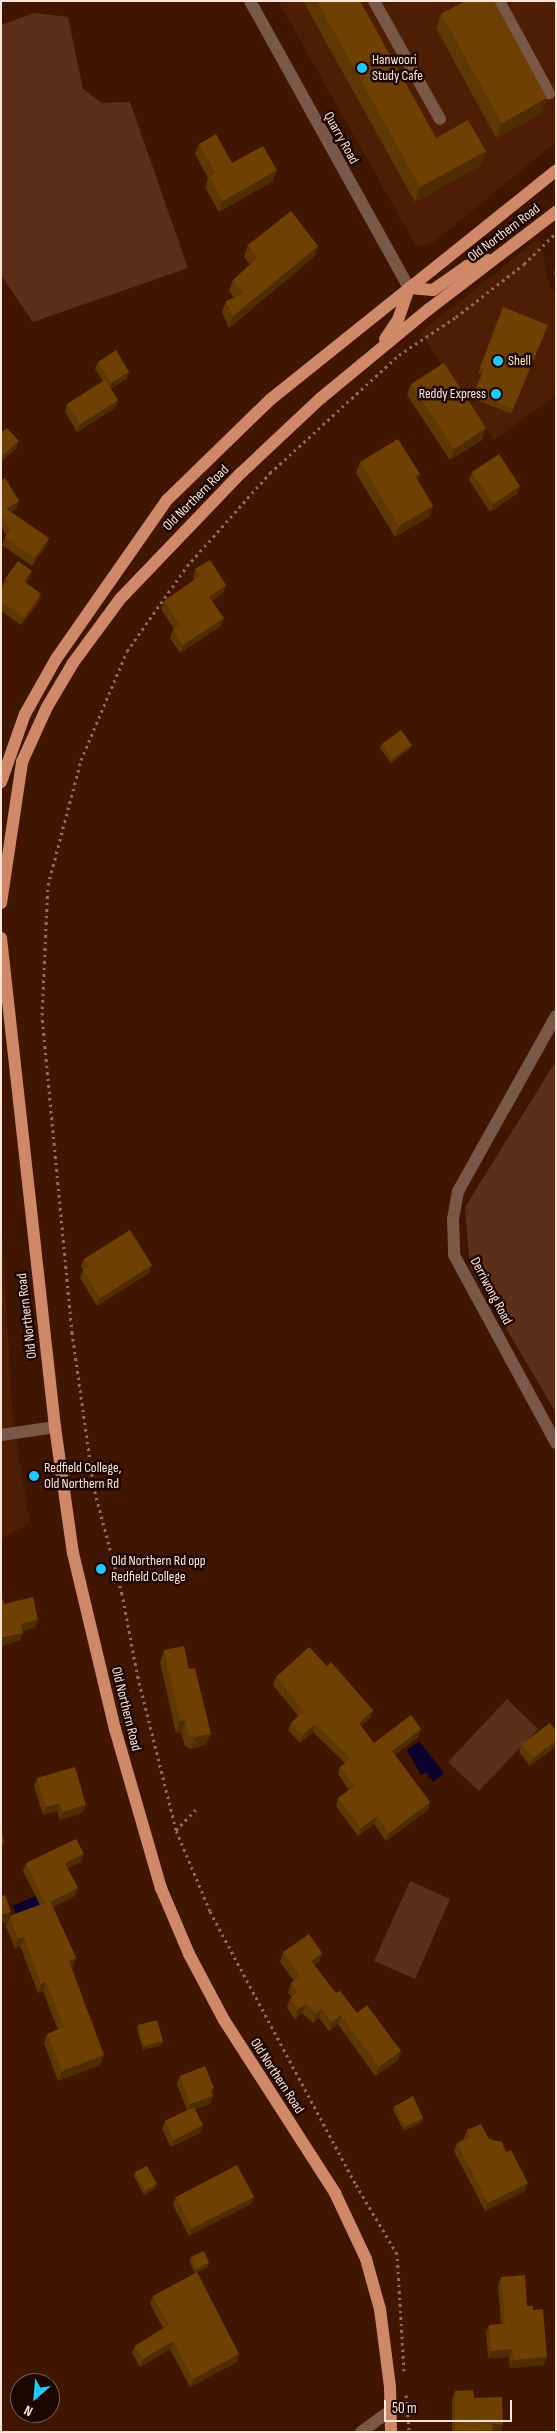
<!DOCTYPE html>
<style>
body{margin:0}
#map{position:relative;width:557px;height:2433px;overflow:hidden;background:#401600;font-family:"Sofia Sans Condensed",sans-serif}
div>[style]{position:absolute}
.built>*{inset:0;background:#4d1e04}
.green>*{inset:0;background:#5a301a}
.water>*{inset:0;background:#0b002e}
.path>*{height:3px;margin-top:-1.5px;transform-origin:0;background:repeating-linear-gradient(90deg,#8f6e5d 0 2.5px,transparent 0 6.5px)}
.minor>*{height:12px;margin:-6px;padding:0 6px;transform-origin:6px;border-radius:6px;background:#7a5848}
.major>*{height:12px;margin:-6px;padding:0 6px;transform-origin:6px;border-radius:6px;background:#cf8968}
.wall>*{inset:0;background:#5f3702}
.shaded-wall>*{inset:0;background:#4d2d01}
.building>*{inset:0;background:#6e4002}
.dots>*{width:14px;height:14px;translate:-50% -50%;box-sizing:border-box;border:2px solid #1d0600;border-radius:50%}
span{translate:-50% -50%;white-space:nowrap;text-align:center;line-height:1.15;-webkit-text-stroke:5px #1d0600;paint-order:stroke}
.poi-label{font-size:14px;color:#fbe5db}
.left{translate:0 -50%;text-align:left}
.right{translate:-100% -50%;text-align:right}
.street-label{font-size:14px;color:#fbe5db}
.frame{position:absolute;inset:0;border:2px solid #fbe5db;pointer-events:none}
.north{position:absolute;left:10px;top:2373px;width:50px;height:50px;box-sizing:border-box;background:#1d0600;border:1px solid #765f58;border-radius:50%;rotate:207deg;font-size:14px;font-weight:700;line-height:20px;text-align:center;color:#fbe5db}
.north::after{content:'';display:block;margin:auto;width:18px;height:22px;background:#1fc9fd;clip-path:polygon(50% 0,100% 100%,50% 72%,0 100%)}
.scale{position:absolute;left:384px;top:2400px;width:128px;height:22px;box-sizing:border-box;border:2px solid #fbe5db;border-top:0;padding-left:6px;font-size:15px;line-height:18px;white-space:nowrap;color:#fbe5db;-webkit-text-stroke:4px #1d0600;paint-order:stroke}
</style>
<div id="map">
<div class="built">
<div style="clip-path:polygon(278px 1px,556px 1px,556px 142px,434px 242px,425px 247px,415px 244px)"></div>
<div style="clip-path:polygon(540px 238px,549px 286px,556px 294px,556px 390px,551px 399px,494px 440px,420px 333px)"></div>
<div style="clip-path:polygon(1px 1216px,13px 1421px,30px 1523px,1px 1539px)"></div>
</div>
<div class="green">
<div style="clip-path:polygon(34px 13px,68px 17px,83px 89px,102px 103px,130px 102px,188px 268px,33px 322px,1px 275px,1px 25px)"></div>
<div style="clip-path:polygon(556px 1061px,556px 1413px,470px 1267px,465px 1207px)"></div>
<div style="clip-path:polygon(507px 1699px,538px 1729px,479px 1791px,448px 1762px)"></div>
<div style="clip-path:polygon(410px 1881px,450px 1899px,415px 1979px,374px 1961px)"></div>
</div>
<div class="water">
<div style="clip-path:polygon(419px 1741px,444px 1773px,433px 1782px,426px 1772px,421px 1775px,407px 1750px)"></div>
<div style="clip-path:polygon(37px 1896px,41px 1902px,39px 1906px,16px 1913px,12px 1906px)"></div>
</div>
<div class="path">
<div style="left:176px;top:1830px;width:29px;rotate:-46deg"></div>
<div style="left:404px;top:2371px;width:117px;rotate:-93.4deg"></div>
<div style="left:397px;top:2254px;width:82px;rotate:-120.6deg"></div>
<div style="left:355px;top:2183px;width:308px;rotate:-118.1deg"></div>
<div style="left:210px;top:1911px;width:88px;rotate:-112.8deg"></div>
<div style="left:176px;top:1830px;width:157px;rotate:-104deg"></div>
<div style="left:138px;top:1678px;width:86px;rotate:-100.8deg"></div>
<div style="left:122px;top:1594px;width:109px;rotate:-104.9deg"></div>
<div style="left:94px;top:1489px;width:158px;rotate:-98deg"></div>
<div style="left:72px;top:1333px;width:319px;rotate:-95.4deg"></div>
<div style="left:42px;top:1015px;width:130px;rotate:-87.4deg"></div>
<div style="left:48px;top:885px;width:129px;rotate:-75.2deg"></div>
<div style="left:81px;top:760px;width:118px;rotate:-67.1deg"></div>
<div style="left:127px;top:651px;width:104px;rotate:-54.8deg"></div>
<div style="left:187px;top:566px;width:125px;rotate:-48.3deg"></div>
<div style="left:270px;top:473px;width:175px;rotate:-42.5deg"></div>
<div style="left:399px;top:355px;width:69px;rotate:-33.7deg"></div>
<div style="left:456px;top:317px;width:86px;rotate:-37.9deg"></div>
<div style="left:524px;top:264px;width:45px;rotate:-44.1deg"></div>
<div style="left:406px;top:2395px;width:37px;rotate:85deg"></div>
</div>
<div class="minor">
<div style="left:250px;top:1px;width:328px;rotate:61deg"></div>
<div style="left:374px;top:1px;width:135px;rotate:60.8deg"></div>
<div style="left:499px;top:1px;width:105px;rotate:61.5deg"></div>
<div style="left:556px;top:1016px;width:201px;rotate:119.2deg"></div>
<div style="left:458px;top:1191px;width:28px;rotate:100deg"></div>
<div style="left:453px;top:1219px;width:36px;rotate:88deg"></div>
<div style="left:454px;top:1255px;width:214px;rotate:61.5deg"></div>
<div style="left:1px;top:1435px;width:55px;rotate:-8.4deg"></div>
<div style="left:361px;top:2432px;width:37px;rotate:-36deg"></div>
</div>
<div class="major">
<div style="left:409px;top:288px;width:24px;rotate:5deg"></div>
<div style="left:433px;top:290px;width:42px;rotate:-35.2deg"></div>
<div style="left:467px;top:266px;width:22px;rotate:-16deg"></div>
<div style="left:385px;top:339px;width:23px;rotate:-56deg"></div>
<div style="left:398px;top:320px;width:34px;rotate:-71deg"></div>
<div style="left:1px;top:782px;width:72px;rotate:-70.6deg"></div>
<div style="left:25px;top:714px;width:63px;rotate:-60.6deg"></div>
<div style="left:56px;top:659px;width:194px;rotate:-55.1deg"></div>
<div style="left:167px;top:500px;width:145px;rotate:-44.2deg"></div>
<div style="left:271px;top:399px;width:365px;rotate:-38.7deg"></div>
<div style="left:1px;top:903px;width:143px;rotate:-81.5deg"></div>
<div style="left:22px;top:762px;width:60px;rotate:-65.6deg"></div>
<div style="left:47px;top:707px;width:51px;rotate:-59.4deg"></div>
<div style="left:73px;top:663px;width:79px;rotate:-53.7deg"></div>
<div style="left:120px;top:599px;width:175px;rotate:-46.2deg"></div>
<div style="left:241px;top:473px;width:110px;rotate:-43.2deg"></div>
<div style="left:321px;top:398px;width:140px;rotate:-39.5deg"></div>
<div style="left:429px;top:309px;width:160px;rotate:-37.4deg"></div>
<div style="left:1px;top:938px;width:492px;rotate:83.7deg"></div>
<div style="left:55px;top:1427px;width:127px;rotate:81.9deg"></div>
<div style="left:73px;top:1553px;width:181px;rotate:76.6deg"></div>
<div style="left:115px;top:1729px;width:166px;rotate:73.9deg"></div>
<div style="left:161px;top:1888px;width:72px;rotate:67deg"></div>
<div style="left:189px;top:1954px;width:75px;rotate:62.1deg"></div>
<div style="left:224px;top:2020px;width:206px;rotate:57.3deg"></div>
<div style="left:335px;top:2193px;width:73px;rotate:64.8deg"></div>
<div style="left:366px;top:2259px;width:52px;rotate:74.4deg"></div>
<div style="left:380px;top:2309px;width:79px;rotate:82.7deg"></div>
<div style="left:390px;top:2387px;width:45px;rotate:88.7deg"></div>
</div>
<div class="wall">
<div style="clip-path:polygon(303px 1px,360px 1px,436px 138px,486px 151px,480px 166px,415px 202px)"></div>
<div style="clip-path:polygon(441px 14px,542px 113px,496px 138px,436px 28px)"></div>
<div style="clip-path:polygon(199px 144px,232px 163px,273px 181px,219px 212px,205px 187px,208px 178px,195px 154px)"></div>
<div style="clip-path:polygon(248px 245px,314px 257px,229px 328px,222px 312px,226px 301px,234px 298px,229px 291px,233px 280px,250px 265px,244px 257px)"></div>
<div style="clip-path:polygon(556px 267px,556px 277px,553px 273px)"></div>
<div style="clip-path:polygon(503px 307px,546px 330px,511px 414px,472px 398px,482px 374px,478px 373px)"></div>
<div style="clip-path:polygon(98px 362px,126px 379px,111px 389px,118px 400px,115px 408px,77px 432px,65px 412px,67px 404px,103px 381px,95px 369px)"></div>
<div style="clip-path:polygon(411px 384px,482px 440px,450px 460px,407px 395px)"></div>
<div style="clip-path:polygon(360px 462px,420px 474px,418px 480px,433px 506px,429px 517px,395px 537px,356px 473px)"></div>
<div style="clip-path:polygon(472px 472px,520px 486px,517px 494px,490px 512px,469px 480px)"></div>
<div style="clip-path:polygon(1px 481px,19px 501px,16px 509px,11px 512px,49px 538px,46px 546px,32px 566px,2px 545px,6px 535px,1px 526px)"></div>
<div style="clip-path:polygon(195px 569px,226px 585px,223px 593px,212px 601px,221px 626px,180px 653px,170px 638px,173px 630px,174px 629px,161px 609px,164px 601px,194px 580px,193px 577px)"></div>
<div style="clip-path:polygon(5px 579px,29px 579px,26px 582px,39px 602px,21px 625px,1px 611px,1px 590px,3px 588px,2px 587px)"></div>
<div style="clip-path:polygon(382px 744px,410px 749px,391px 763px,380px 748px)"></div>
<div style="clip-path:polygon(84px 1259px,152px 1265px,149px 1273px,97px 1306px,80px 1278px,83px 1270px,81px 1266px)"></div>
<div style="clip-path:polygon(164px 1650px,206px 1745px,191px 1749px,185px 1746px,181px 1732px,176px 1733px,160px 1662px)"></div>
<div style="clip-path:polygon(327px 1666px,373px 1710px,370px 1718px,361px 1726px,374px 1743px,421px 1729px,418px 1737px,395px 1755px,430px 1802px,428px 1810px,386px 1841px,374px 1824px,358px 1836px,336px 1806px,338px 1798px,349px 1790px,338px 1774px,340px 1767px,345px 1763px,313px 1732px,300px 1743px,288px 1730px,291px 1723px,298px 1716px,273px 1685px,276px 1677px)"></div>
<div style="clip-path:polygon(550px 1723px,530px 1766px,519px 1752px,522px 1744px)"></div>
<div style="clip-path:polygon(37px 1778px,83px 1813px,60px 1820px,57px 1811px,43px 1815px,34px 1786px)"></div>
<div style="clip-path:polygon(81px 1862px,68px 1868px,75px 1896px,53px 1907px,76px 1958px,72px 1968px,100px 2065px,58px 2081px,44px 2043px,47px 2034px,58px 2030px,43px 1991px,38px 1993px,20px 1946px,15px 1949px,6px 1926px,10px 1916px,40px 1905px,23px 1871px,26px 1863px)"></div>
<div style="clip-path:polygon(283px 1952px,322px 1953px,319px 1962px,314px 1965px,336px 1993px,357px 2013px,398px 2060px,375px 2076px,338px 2024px,329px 2031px,319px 2018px,313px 2023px,302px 2013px,295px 2019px,287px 2008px,290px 1999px,292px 1997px,288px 1993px,291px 1983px,294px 1981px,280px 1962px)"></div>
<div style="clip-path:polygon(138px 2025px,163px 2041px,161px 2045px,143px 2050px,137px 2029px)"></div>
<div style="clip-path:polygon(180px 2076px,212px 2093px,210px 2104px,195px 2109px,200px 2133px,171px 2147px,162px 2129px,165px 2121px,187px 2110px,177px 2084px)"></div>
<div style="clip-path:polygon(395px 2106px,423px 2118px,422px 2122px,404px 2131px,393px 2110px)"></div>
<div style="clip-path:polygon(467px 2130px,489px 2139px,506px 2152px,525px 2191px,485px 2211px,454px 2151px,457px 2143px,465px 2139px,464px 2138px)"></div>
<div style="clip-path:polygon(135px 2172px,156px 2188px,144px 2195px,134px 2176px)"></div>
<div style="clip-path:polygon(176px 2197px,254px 2197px,251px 2204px,189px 2236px,173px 2205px)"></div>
<div style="clip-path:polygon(191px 2257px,208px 2267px,195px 2273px,189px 2261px)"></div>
<div style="clip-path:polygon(501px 2277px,527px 2306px,533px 2310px,544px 2365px,510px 2368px,509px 2357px,488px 2358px,486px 2333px,489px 2325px,501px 2324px,498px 2285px)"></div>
<div style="clip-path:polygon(153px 2296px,239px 2354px,237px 2362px,190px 2387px,170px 2349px,140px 2367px,132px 2353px,135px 2346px,163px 2328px,150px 2304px)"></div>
<div style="clip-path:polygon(455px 2391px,474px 2398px,501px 2432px,452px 2432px,452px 2399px)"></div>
</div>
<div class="shaded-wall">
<div style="clip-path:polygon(547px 98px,542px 113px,496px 138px,502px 123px)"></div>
<div style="clip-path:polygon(486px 151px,480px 166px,415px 202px,420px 187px)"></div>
<div style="clip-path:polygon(277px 170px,273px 181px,219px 212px,223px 201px)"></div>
<div style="clip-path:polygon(318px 246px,314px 257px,229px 328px,233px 316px)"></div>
<div style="clip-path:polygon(129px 372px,126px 379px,109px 390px,111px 383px)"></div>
<div style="clip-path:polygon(118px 400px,115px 408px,77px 432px,80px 424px)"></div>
<div style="clip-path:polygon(486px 428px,482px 440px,450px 460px,454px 449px)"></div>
<div style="clip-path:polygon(19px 441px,16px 449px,1px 462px,1px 457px)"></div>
<div style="clip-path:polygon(420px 474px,416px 485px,415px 476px)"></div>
<div style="clip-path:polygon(520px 486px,517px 494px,490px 512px,493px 504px)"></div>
<div style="clip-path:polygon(19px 501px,16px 509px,3px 517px,6px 509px)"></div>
<div style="clip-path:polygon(433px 506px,429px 517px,395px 537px,399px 526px)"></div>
<div style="clip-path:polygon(49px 538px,46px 546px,32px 566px,35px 558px)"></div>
<div style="clip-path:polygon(32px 571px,29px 579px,21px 589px,24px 581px)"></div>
<div style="clip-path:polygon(226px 585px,223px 593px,206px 604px,209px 597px)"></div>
<div style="clip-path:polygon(41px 594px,39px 602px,21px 625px,24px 618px)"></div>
<div style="clip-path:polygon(224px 618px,221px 626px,180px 653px,183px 645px)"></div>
<div style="clip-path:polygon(412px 745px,410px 749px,391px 763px,392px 759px)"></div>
<div style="clip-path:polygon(152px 1265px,149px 1273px,97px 1306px,100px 1298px)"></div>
<div style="clip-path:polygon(38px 1620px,35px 1628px,18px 1632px,21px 1624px)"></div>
<div style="clip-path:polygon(23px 1633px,20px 1641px,1px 1646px,1px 1638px)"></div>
<div style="clip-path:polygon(373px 1710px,370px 1718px,356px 1731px,359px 1723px)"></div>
<div style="clip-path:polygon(185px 1720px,181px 1732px,176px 1733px,180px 1721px)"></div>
<div style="clip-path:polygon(315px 1724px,313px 1732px,300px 1743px,303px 1735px)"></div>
<div style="clip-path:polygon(421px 1729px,418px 1737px,389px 1759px,392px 1751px)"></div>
<div style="clip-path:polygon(211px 1734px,206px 1745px,191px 1749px,195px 1737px)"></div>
<div style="clip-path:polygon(556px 1741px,556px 1747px,530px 1766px,533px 1758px)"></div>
<div style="clip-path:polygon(430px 1802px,428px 1810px,386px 1841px,389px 1833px)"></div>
<div style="clip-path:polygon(60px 1803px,57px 1811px,43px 1815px,46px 1807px)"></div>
<div style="clip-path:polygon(86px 1805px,83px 1813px,60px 1820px,62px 1812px)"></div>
<div style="clip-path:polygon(377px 1816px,374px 1824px,358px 1836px,361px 1828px)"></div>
<div style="clip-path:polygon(4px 1842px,1px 1850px,1px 1843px)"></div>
<div style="clip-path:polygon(84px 1854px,81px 1862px,62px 1871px,65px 1863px)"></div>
<div style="clip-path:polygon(78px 1888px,75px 1896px,43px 1912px,46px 1904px)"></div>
<div style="clip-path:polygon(11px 1912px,7px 1922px,1px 1924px,1px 1915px)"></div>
<div style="clip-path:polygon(24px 1937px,20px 1946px,15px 1949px,18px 1939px)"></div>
<div style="clip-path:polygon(322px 1953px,319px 1962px,308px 1970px,311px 1961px)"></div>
<div style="clip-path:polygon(76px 1958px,72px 1968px,66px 1970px,69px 1961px)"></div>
<div style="clip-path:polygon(46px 1982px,43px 1991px,38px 1993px,41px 1984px)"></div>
<div style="clip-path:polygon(306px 2004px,302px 2013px,295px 2019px,298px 2009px)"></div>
<div style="clip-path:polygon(322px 2009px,319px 2018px,313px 2023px,316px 2013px)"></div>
<div style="clip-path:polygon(341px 2015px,338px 2024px,329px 2031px,332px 2022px)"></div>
<div style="clip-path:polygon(163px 2041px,161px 2045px,143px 2050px,144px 2046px)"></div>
<div style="clip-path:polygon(401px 2051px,398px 2060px,375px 2076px,379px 2067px)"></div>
<div style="clip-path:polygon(104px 2055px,100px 2065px,58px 2081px,62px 2071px)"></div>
<div style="clip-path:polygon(214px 2088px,211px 2096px,213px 2096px,210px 2104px,187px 2112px,190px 2104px)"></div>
<div style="clip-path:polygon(423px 2118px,422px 2122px,404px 2131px,405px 2127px)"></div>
<div style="clip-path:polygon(203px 2125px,200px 2133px,171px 2147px,174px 2140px)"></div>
<div style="clip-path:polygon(528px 2183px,525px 2191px,485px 2211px,488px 2203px)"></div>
<div style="clip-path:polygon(157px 2184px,156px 2188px,144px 2195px,145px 2191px)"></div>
<div style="clip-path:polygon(254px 2197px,251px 2204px,189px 2236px,192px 2228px)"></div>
<div style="clip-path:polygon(209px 2263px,208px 2267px,195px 2273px,196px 2269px)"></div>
<div style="clip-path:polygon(173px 2341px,170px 2349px,140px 2367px,143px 2359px)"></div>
<div style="clip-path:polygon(512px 2349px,509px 2357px,488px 2358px,491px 2351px)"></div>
<div style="clip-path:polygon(239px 2354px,237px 2362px,190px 2387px,193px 2379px)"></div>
<div style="clip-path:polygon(547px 2357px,544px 2365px,510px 2368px,513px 2360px)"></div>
<div style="clip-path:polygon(492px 2424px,503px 2424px,501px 2432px,490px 2432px)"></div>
</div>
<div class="building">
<div style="clip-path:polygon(317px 1px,360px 1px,436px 138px,468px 120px,486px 151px,420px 187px)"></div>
<div style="clip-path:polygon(465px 1px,494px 1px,547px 98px,502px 123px,441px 14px)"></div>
<div style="clip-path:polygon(216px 134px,232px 163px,263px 146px,277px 170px,223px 201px,209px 176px,216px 173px,199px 144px)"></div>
<div style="clip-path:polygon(291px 211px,318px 246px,233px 316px,226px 301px,243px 294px,233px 280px,257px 258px,248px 245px)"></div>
<div style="clip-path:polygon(503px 307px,548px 325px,513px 409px,474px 393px,484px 369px,480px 368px)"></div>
<div style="clip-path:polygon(116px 350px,129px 372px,111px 383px,98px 362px)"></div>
<div style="clip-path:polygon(444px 363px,486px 428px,454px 449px,411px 384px)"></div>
<div style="clip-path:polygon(105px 380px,118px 400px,80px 424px,67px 404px)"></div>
<div style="clip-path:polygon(7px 428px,19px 441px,1px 457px,1px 433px)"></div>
<div style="clip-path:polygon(398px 439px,420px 474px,415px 476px,433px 506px,399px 526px,360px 462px)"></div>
<div style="clip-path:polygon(499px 454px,520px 486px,493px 504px,472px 472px)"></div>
<div style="clip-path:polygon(5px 478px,19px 501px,6px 509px,49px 538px,35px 558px,5px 537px,10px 529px,1px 514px,1px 481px)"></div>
<div style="clip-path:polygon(210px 560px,226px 585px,209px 597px,224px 618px,183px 645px,173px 630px,180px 625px,164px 601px,200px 576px,195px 569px)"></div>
<div style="clip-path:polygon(18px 561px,32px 571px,24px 581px,41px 594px,24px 618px,1px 601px,1px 590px,8px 581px,5px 579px)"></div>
<div style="clip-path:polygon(401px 730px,412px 745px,392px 759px,382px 744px)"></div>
<div style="clip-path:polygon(130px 1230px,152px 1265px,100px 1298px,83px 1270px,89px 1267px,84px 1259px)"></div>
<div style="clip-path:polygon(1px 1594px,4px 1604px,33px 1597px,38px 1620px,21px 1624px,23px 1633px,1px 1638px)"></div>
<div style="clip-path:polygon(184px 1646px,189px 1669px,195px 1668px,211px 1734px,195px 1737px,189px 1735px,185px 1720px,180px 1721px,164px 1650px)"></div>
<div style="clip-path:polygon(309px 1647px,327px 1666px,331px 1662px,373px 1710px,359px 1723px,374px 1743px,411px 1715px,421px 1729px,392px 1751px,430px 1802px,389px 1833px,377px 1816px,361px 1828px,338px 1798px,355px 1786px,340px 1767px,351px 1758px,315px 1724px,303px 1735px,291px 1723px,304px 1711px,276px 1677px)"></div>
<div style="clip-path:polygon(550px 1723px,556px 1731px,556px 1741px,533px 1758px,522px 1744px)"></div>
<div style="clip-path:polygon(75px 1767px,86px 1805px,62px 1812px,60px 1803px,46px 1807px,37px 1778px)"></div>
<div style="clip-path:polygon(1px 1830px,4px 1842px,1px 1843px)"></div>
<div style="clip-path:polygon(76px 1839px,84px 1854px,65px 1863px,78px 1888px,50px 1902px,45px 1903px,26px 1863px)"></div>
<div style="clip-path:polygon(5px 1895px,11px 1912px,1px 1915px,1px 1896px)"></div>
<div style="clip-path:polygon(50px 1901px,76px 1958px,69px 1961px,104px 2055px,62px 2071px,47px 2034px,64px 2027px,46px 1982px,41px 1984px,24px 1937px,18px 1939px,10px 1916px)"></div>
<div style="clip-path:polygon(309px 1934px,322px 1953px,311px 1961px,336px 1993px,340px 1991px,357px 2013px,367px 2005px,401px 2051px,379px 2067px,341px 2015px,332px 2022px,322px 2009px,316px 2013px,306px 2004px,298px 2009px,290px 1999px,297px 1991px,291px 1983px,300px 1976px,283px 1952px)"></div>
<div style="clip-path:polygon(157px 2020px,163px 2041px,144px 2046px,138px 2025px)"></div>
<div style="clip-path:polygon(205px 2066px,214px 2088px,211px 2090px,213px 2096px,190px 2104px,180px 2076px)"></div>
<div style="clip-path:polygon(413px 2096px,423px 2118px,405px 2127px,395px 2106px)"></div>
<div style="clip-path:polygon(194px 2107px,203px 2125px,174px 2140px,165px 2121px)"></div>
<div style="clip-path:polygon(481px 2124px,489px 2139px,502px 2142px,506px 2152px,511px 2150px,528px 2183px,488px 2203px,457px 2143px,470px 2137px,467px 2130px)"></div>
<div style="clip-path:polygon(237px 2165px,254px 2197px,192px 2228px,176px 2197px)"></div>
<div style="clip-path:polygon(147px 2166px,157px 2184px,145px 2191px,135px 2172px)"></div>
<div style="clip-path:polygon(204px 2251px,209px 2263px,196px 2269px,191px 2257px)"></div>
<div style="clip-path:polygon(197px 2272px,239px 2354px,193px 2379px,173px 2341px,143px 2359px,135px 2346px,169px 2325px,153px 2296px)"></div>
<div style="clip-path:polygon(525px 2275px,527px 2306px,533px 2306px,533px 2310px,543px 2309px,547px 2357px,513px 2360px,512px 2349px,491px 2351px,489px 2325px,505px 2324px,501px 2277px)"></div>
<div style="clip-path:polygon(473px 2390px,474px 2398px,502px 2397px,503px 2424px,492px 2424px,493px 2432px,455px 2432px,455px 2391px)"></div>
</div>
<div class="dots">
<div style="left:362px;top:68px;background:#1fc9fd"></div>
<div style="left:498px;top:361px;background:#1fc9fd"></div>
<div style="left:496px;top:394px;background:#1fc9fd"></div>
<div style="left:34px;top:1476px;background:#1fc9fd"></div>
<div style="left:101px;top:1569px;background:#1fc9fd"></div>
</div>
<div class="poi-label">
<span class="left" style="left:372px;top:68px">Hanwoori<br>Study Cafe</span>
<span class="left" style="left:508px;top:361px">Shell</span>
<span class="right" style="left:486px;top:394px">Reddy Express</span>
<span class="left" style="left:44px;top:1476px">Redfield College,<br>Old Northern Rd</span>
<span class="left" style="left:111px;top:1569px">Old Northern Rd opp<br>Redfield College</span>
</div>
<div class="street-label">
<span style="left:341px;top:138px;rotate:61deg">Quarry Road</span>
<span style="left:504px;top:233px;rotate:-37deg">Old Northern Road</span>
<span style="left:196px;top:498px;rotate:-45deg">Old Northern Road</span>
<span style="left:491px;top:1291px;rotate:62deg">Derriwong Road</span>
<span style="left:27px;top:1316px;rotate:-97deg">Old Northern Road</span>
<span style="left:126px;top:1709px;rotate:76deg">Old Northern Road</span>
<span style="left:277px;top:2076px;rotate:57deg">Old Northern Road</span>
</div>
<div class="frame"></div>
<div class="north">N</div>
<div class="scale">50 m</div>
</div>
